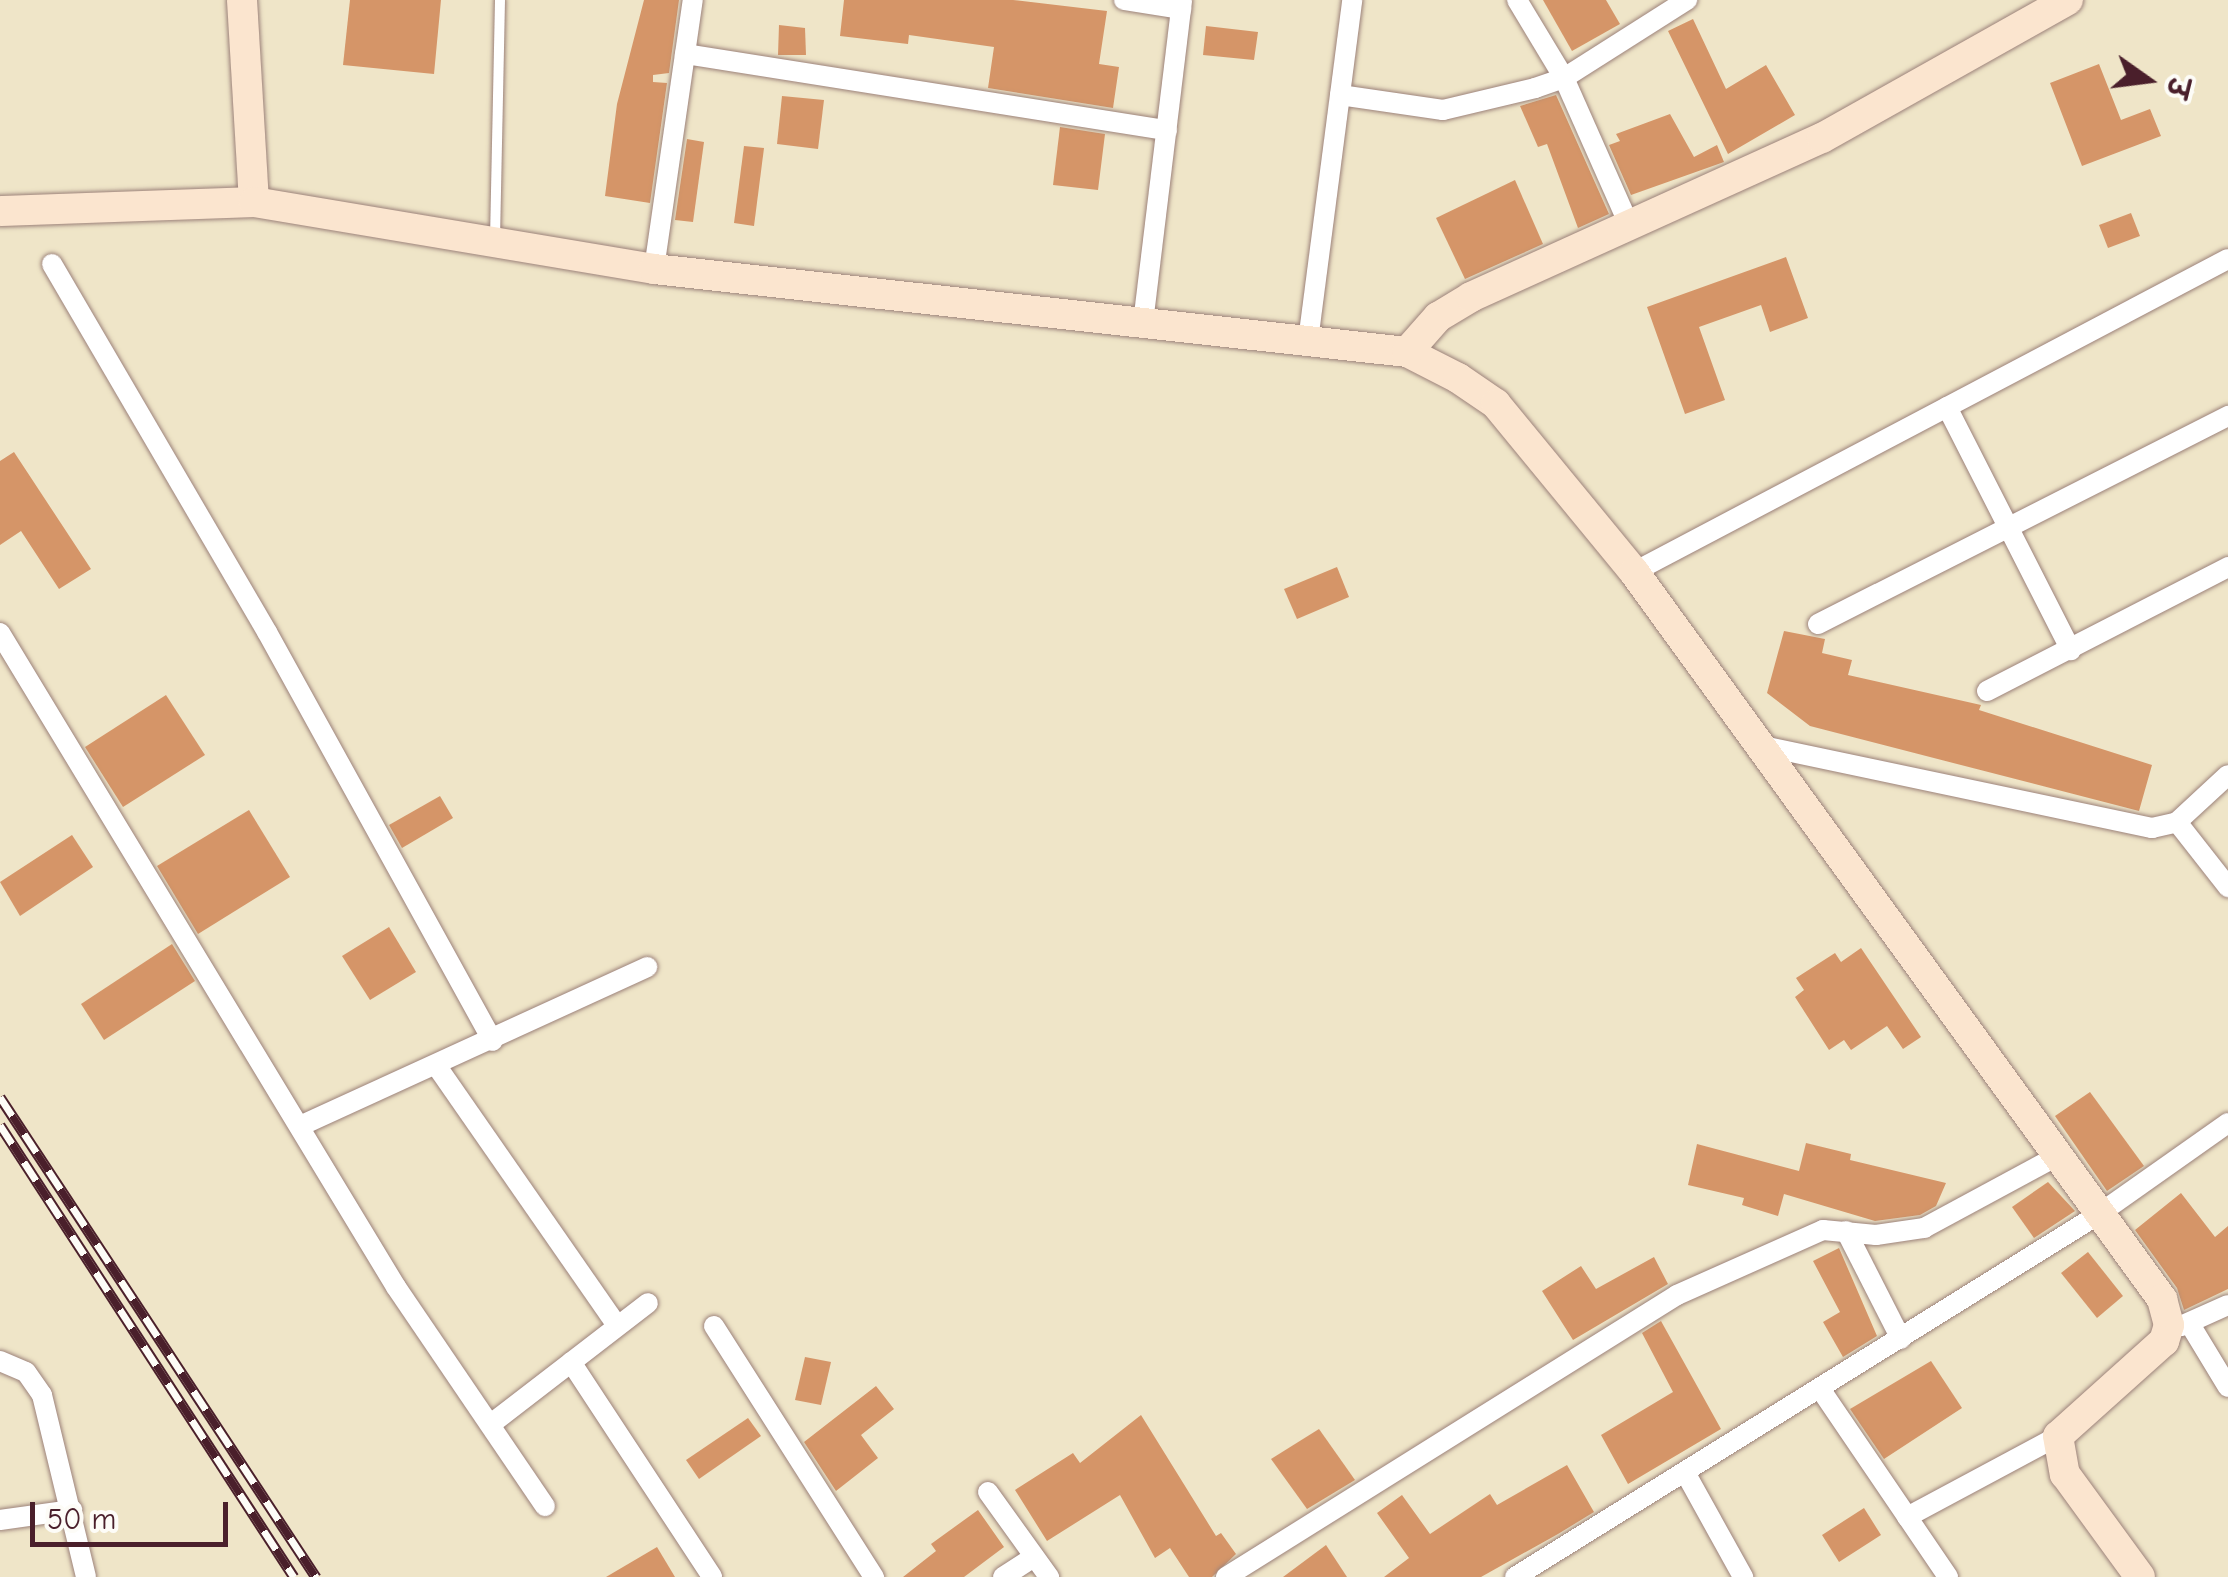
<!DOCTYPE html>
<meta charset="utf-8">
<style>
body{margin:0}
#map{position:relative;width:2228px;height:1577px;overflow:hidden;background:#efe5c8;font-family:"Comic Neue","Playpen Sans Deva",sans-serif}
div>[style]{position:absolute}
.building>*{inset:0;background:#d59568}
.roads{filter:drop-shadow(0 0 2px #9c827a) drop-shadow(0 0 2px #9c827a)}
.lane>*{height:10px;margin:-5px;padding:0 5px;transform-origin:5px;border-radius:5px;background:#fff}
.street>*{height:20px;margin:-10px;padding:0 10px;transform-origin:10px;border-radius:10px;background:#fff}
.secondary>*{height:30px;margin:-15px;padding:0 15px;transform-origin:15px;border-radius:15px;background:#fbe5cf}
.rail>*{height:11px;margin-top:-5.5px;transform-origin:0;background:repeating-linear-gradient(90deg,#fdfcf7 0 22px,#4a1f2b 0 44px);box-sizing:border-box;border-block:2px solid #4a1f2b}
span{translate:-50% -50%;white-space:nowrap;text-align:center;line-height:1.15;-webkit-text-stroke:10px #fdfcf7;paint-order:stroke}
.north{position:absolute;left:2098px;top:30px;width:100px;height:100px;-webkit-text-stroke:8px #fdfcf7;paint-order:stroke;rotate:104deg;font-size:28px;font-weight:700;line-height:40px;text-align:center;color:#4a1f2b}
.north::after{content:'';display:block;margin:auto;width:35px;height:45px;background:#4a1f2b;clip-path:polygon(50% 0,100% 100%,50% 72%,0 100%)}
.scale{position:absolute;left:30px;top:1502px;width:198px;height:45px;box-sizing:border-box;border:5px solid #4a1f2b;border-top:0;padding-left:12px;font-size:30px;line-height:35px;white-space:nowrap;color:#4a1f2b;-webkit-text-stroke:8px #fdfcf7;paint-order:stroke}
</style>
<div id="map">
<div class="building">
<div style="clip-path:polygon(350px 0,441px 0,434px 74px,343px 65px)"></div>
<div style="clip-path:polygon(644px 0,679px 0,669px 73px,653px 75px,653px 82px,667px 83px,650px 203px,605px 196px,617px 104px)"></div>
<div style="clip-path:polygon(844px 0,1013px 0,1107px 11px,1099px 64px,1119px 67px,1113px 108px,988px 88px,994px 47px,909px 35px,908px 44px,840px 36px)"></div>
<div style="clip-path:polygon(1543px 0,1606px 0,1620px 24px,1572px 51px)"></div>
<div style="clip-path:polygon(1693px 19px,1726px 89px,1766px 65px,1795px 115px,1728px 154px,1668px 31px)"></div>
<div style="clip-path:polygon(779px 25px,805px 28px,806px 55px,778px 55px)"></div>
<div style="clip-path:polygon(1206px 26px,1258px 32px,1254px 60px,1203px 55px)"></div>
<div style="clip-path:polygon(2099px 64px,2121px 120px,2150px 109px,2161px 136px,2082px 166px,2050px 83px)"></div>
<div style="clip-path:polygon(1556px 95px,1609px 214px,1578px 228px,1547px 144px,1538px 147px,1520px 106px)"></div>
<div style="clip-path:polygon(782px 96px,824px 100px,818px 149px,777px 144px)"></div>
<div style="clip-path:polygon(1670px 114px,1694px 157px,1717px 145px,1724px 162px,1631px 195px,1609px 145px,1620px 141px,1616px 134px)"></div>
<div style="clip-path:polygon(1060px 127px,1105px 134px,1098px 190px,1053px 185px)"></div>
<div style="clip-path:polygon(687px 139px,704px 142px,693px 222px,675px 220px)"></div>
<div style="clip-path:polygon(744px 146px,764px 148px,754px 226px,734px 223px)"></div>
<div style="clip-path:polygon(1515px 180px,1543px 244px,1465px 279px,1436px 218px)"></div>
<div style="clip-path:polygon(2131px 213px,2140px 236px,2108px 248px,2099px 225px)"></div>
<div style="clip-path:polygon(1786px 257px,1808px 318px,1770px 332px,1761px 305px,1699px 327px,1725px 400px,1685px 414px,1647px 307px)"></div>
<div style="clip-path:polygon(14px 452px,91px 569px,59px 589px,21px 531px,0 545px,0 461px)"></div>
<div style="clip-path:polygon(1337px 567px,1349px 597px,1297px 619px,1284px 589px)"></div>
<div style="clip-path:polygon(1784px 631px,1825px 639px,1822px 653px,1852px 660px,1848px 675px,1981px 705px,1979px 710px,2152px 765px,2139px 811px,1810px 726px,1767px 693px)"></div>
<div style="clip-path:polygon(166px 695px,205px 755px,123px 807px,85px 747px)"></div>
<div style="clip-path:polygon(440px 796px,453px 818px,402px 848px,389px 825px)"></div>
<div style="clip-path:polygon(249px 810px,290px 877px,198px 934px,157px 866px)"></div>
<div style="clip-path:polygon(72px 835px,93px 867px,20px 916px,0 882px)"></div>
<div style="clip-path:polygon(389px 927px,416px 972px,370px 1000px,342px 956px)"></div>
<div style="clip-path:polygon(172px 944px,195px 981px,104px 1040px,81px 1004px)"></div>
<div style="clip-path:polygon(1861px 948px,1921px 1037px,1903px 1049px,1887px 1026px,1851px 1050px,1844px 1040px,1829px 1050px,1795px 997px,1804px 990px,1796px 978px,1835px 953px,1841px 962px)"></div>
<div style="clip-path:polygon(2090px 1092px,2144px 1166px,2107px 1191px,2055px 1116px)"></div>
<div style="clip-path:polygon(1806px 1143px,1851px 1154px,1850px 1160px,1946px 1183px,1936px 1206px,1920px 1215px,1875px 1221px,1784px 1194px,1778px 1216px,1742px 1205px,1744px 1198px,1688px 1185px,1697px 1144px,1799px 1171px)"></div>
<div style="clip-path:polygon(2048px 1182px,2075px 1211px,2034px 1238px,2012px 1207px)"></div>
<div style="clip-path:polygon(2181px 1193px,2215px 1237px,2228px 1226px,2228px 1289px,2184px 1310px,2177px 1288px,2135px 1230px)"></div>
<div style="clip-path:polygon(1839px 1248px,1877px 1336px,1843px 1357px,1823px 1322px,1840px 1312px,1813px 1261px)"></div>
<div style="clip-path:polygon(2088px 1252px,2123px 1296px,2097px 1318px,2061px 1273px)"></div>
<div style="clip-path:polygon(1654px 1257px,1668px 1284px,1573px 1340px,1542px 1291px,1581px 1266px,1596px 1289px)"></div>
<div style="clip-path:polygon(1661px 1321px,1721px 1429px,1628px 1484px,1601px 1435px,1673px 1392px,1642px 1333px)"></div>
<div style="clip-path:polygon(805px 1357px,831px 1362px,821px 1405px,795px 1400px)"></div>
<div style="clip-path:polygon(1931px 1361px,1962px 1408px,1884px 1459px,1850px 1409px)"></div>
<div style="clip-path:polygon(876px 1386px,894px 1409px,861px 1435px,878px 1458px,836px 1491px,804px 1442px)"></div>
<div style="clip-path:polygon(1141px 1415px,1216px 1536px,1221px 1533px,1236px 1554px,1212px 1577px,1189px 1577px,1170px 1548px,1155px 1558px,1120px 1495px,1047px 1541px,1015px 1490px,1073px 1453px,1080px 1463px)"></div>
<div style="clip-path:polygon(748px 1418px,761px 1436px,699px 1479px,686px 1460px)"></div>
<div style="clip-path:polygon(1319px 1429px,1355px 1480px,1307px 1509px,1271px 1459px)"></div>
<div style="clip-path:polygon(1567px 1465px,1594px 1512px,1558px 1534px,1481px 1577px,1384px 1577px,1409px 1558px,1377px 1513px,1402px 1495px,1430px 1534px,1490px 1494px,1497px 1505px)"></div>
<div style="clip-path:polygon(1864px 1508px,1881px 1535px,1839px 1562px,1822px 1535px)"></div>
<div style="clip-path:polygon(978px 1510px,1004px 1547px,964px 1577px,903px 1577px,936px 1551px,931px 1544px)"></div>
<div style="clip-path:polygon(1326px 1545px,1347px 1577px,1283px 1577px)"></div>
<div style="clip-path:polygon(657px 1547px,675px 1577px,606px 1577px)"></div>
</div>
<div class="roads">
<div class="lane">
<div style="left:495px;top:239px;width:239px;rotate:-88.8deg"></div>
</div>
<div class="street">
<div style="left:1124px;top:0;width:58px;rotate:9deg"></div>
<div style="left:1517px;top:0;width:91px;rotate:58.9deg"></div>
<div style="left:1564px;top:78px;width:161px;rotate:66.1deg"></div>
<div style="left:685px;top:54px;width:488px;rotate:9deg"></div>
<div style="left:1340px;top:95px;width:104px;rotate:8.3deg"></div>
<div style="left:1443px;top:110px;width:95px;rotate:-13.4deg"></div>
<div style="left:1535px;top:88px;width:31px;rotate:-19deg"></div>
<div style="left:1564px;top:78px;width:146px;rotate:-32.4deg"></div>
<div style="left:52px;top:264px;width:426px;rotate:59.7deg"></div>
<div style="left:267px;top:632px;width:467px;rotate:61.1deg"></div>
<div style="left:654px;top:269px;width:272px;rotate:-81.8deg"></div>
<div style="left:1143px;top:323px;width:325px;rotate:-83.1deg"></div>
<div style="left:1308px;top:341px;width:344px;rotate:-82.6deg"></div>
<div style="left:1947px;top:407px;width:273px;rotate:63deg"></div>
<div style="left:1634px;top:572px;width:671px;rotate:-27.79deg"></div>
<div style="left:1818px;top:624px;width:460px;rotate:-26.9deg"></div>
<div style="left:0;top:633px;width:765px;rotate:58.8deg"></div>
<div style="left:396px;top:1287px;width:265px;rotate:55.8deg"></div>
<div style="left:1987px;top:691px;width:271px;rotate:-27.2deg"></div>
<div style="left:1758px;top:745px;width:403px;rotate:11.9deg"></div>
<div style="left:2152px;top:828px;width:26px;rotate:-13deg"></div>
<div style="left:2177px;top:822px;width:69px;rotate:-42.7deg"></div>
<div style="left:2177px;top:822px;width:83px;rotate:51.9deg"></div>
<div style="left:438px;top:1068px;width:314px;rotate:55.2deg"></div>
<div style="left:300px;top:1126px;width:382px;rotate:-24.6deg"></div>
<div style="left:1846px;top:1231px;width:121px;rotate:63deg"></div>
<div style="left:714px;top:1326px;width:298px;rotate:57.5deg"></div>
<div style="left:2181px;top:1326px;width:51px;rotate:-24.1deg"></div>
<div style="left:2191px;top:1326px;width:71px;rotate:58.8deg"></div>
<div style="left:0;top:1361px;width:28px;rotate:23deg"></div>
<div style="left:26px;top:1372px;width:28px;rotate:55deg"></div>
<div style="left:42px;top:1395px;width:187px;rotate:76.4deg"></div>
<div style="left:571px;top:1362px;width:257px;rotate:56.7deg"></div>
<div style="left:1821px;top:1390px;width:226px;rotate:55.8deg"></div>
<div style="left:491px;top:1424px;width:198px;rotate:-37.6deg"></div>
<div style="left:1686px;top:1474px;width:118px;rotate:61deg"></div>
<div style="left:988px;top:1492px;width:105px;rotate:54.3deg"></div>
<div style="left:1907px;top:1517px;width:171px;rotate:-28.2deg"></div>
<div style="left:0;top:1520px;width:73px;rotate:-7.9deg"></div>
<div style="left:1003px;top:1577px;width:37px;rotate:-33deg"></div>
<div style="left:1226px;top:1577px;width:532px;rotate:-32.02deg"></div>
<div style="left:1677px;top:1295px;width:160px;rotate:-24deg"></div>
<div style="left:1823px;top:1230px;width:53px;rotate:5.4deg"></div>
<div style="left:1876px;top:1235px;width:49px;rotate:-8.3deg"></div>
<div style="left:1924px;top:1228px;width:151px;rotate:-28.4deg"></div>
<div style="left:1515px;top:1577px;width:688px;rotate:-31.86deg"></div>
<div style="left:2099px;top:1214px;width:158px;rotate:-35.2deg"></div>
</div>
<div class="secondary">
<div style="left:242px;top:0;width:202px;rotate:86.6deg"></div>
<div style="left:0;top:211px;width:254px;rotate:-2deg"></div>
<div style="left:254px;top:202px;width:406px;rotate:9.5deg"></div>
<div style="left:654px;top:269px;width:758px;rotate:6.29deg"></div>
<div style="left:1407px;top:352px;width:57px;rotate:27deg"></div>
<div style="left:1458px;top:378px;width:46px;rotate:34.4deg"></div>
<div style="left:1496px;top:404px;width:217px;rotate:50.6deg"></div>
<div style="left:1634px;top:572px;width:899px;rotate:54.01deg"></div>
<div style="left:2162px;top:1299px;width:27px;rotate:75deg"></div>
<div style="left:2169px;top:1325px;width:17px;rotate:107deg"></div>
<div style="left:2164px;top:1341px;width:142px;rotate:138.1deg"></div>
<div style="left:2058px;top:1436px;width:39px;rotate:80deg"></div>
<div style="left:2065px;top:1474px;width:127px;rotate:53.9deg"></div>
<div style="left:1407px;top:352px;width:47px;rotate:-48.5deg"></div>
<div style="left:1438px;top:317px;width:39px;rotate:-31deg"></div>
<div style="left:1471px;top:297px;width:385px;rotate:-24.4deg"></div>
<div style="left:1822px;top:138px;width:282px;rotate:-29.3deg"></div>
</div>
</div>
<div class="rail">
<div style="left:0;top:1097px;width:575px;rotate:56.64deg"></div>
<div style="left:0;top:1125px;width:539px;rotate:56.96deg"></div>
</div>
<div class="north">उ</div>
<div class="scale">50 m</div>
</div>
